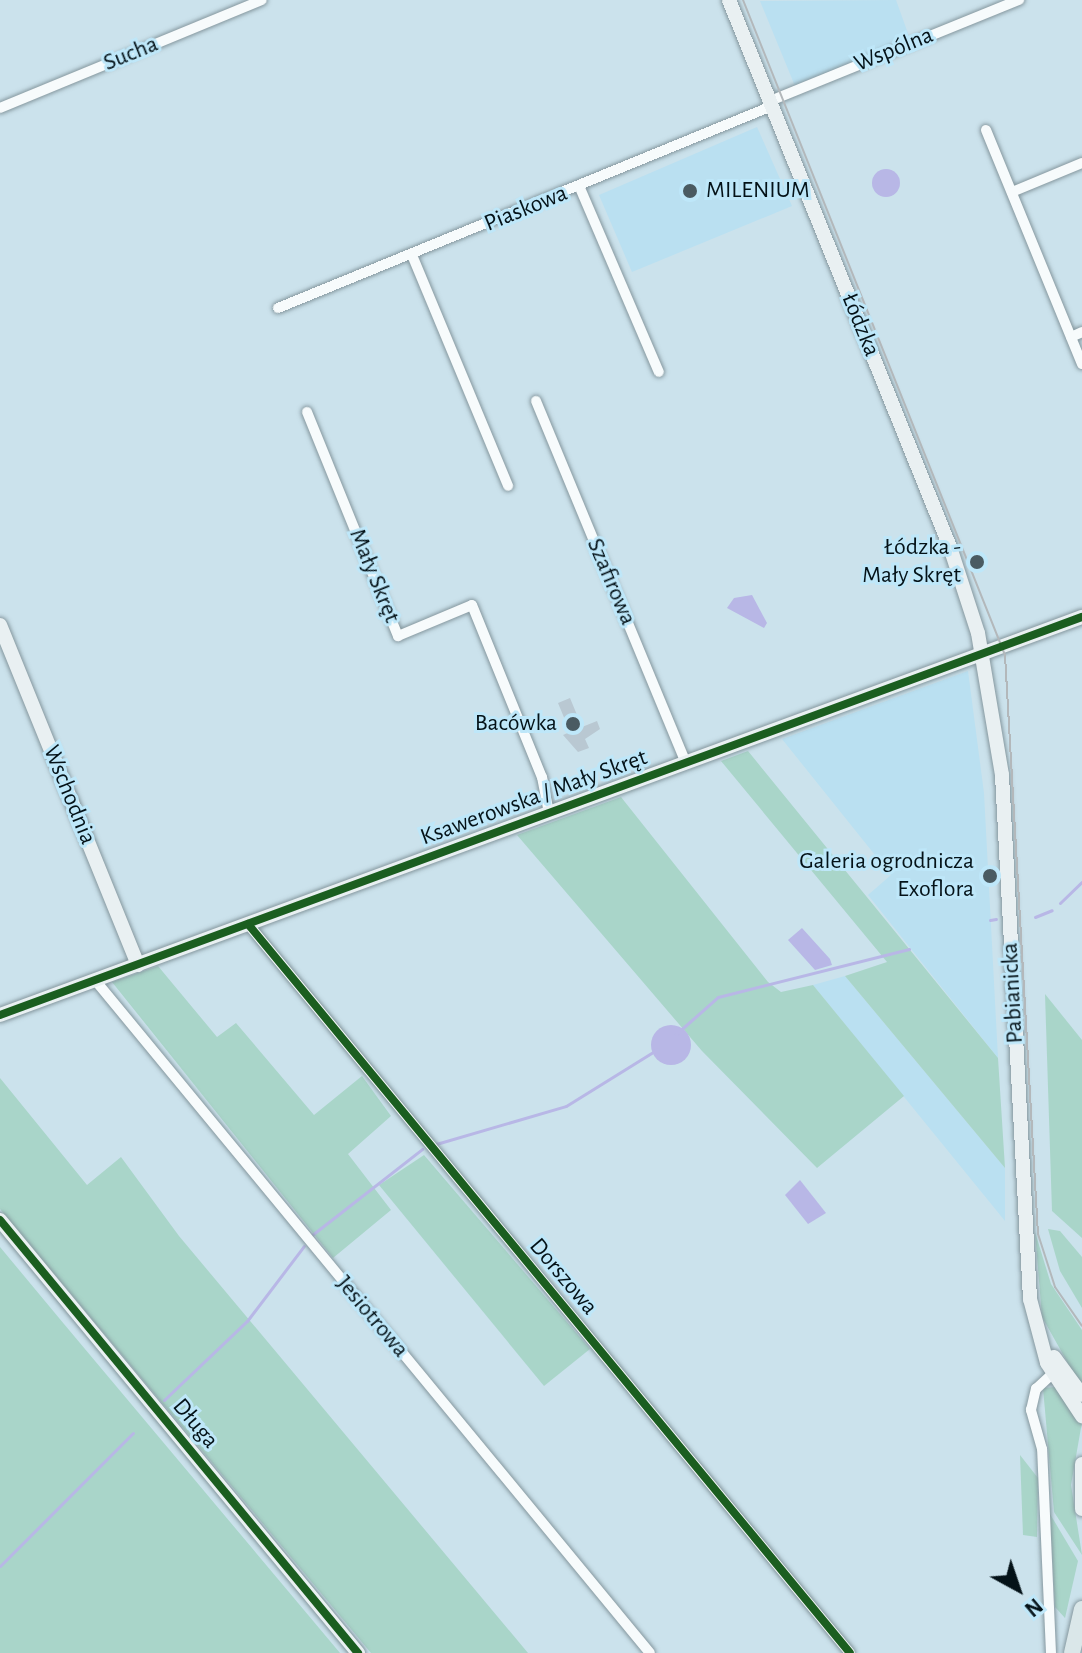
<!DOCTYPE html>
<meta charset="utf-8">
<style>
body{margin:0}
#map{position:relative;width:1082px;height:1653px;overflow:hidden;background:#cbe2ec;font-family:"Alegreya Sans",sans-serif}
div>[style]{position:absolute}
.built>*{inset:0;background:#bae0f1}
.green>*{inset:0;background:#a9d5c9}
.water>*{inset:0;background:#b8b7e6}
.round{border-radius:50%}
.stream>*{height:3px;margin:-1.5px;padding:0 1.5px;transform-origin:1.5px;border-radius:1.5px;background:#b8b7e6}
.building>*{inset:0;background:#b9c8d2}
.roads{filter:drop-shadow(0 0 2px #85979e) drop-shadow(0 0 2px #85979e)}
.street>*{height:10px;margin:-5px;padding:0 5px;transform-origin:5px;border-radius:5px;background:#f7fbfc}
.secondary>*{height:14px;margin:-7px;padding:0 7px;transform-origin:7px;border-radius:7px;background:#e9f0f2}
.primary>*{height:16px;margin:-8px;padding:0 8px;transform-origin:8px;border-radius:8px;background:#dae7e9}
.tram>*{height:2px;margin:-1px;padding:0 1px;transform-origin:1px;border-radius:1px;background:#b3b8bb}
.cycleway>*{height:8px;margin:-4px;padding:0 4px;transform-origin:4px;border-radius:4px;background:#1b5e20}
.dots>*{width:22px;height:22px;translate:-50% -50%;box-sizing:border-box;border:4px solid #bee7f9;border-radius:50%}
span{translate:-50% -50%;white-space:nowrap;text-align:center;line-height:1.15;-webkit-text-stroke:6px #bee7f9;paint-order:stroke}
.street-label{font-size:24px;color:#041218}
.poi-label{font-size:24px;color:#041218}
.left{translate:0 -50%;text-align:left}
.right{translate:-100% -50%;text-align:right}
.north{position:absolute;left:978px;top:1549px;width:80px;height:80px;-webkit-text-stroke:6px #bee7f9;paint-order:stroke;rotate:140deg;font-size:22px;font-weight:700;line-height:32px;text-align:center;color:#041218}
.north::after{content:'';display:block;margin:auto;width:28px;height:36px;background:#041218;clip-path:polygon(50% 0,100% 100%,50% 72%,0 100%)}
</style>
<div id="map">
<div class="built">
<div style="clip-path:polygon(896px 0,910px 39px,795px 86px,760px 1px)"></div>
<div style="clip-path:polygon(757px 127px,792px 206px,632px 272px,599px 195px)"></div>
<div style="clip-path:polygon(968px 671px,984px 793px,998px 1058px,868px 895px,891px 875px,782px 739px)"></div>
<div style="clip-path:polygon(845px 976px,1005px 1168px,1005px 1221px,813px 985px)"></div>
</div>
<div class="green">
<div style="clip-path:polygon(748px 751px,998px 1058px,1005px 1168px,845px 976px,887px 962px,721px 761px)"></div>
<div style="clip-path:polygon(621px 797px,768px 982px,781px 992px,813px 985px,904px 1096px,817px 1168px,702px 1051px,517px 835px)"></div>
<div style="clip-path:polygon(158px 966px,217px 1037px,236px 1023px,314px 1115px,362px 1076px,391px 1116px,348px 1154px,391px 1210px,333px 1258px,112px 982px)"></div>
<div style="clip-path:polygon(1045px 994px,1082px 1040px,1082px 1238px,1052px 1211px)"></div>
<div style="clip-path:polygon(0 1078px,87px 1185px,121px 1157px,179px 1236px,528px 1653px,371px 1653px,0 1209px)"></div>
<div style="clip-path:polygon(424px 1155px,590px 1349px,544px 1386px,379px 1185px)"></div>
<div style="clip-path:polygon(1048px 1229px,1060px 1231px,1082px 1257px,1082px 1308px,1060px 1271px)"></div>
<div style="clip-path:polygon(1035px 1232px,1051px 1284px,1082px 1330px,1082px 1388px,1042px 1317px)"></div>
<div style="clip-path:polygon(0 1247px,64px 1324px,340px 1653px,0 1653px)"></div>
<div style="clip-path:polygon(1055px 1387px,1082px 1422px,1071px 1485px,1082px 1555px,1054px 1512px,1043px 1388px)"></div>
<div style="clip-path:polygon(1020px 1455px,1038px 1478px,1037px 1537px,1023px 1535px)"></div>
<div style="clip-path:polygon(1050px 1514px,1078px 1561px,1065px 1618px,1055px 1607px)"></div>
</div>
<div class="water">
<div class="round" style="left:872px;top:169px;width:28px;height:28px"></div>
<div style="clip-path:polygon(752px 595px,767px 623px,764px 628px,727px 608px,734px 598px)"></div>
<div style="clip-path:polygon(802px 928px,830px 959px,832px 965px,815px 970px,788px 940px)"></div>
<div class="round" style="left:651px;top:1025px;width:40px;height:40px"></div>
<div style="clip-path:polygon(800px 1180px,826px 1213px,808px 1224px,785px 1195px)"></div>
</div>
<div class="stream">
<div style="left:1060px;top:903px;width:30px;rotate:-44deg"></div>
<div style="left:1035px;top:917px;width:18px;rotate:-22deg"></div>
<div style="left:990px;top:920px;width:6px;rotate:-9deg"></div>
<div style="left:676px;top:1034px;width:56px;rotate:-41.4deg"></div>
<div style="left:718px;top:997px;width:197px;rotate:-14.1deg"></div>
<div style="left:436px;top:1144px;width:135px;rotate:-16.3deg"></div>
<div style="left:566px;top:1106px;width:108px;rotate:-31.8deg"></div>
<div style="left:312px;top:1235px;width:140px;rotate:-38deg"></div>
<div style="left:164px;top:1400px;width:115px;rotate:-43.6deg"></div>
<div style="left:247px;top:1321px;width:94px;rotate:-52.8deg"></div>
<div style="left:0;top:1566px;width:188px;rotate:-45deg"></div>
</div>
<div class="building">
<div style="clip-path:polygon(570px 698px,582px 727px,597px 721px,600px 729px,585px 739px,589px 748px,578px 752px,563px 735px,570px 732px,558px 703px)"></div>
</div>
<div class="roads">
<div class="street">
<div style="left:770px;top:101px;width:269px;rotate:-22.1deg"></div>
<div style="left:0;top:108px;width:283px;rotate:-22.4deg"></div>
<div style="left:986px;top:130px;width:253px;rotate:67.7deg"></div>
<div style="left:580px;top:188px;width:200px;rotate:66.8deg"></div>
<div style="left:1012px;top:192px;width:76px;rotate:-22.5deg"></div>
<div style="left:412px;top:255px;width:250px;rotate:67.4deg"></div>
<div style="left:278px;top:308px;width:534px;rotate:-22.24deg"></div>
<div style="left:1071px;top:337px;width:12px;rotate:-24deg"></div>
<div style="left:536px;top:401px;width:392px;rotate:67.5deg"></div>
<div style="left:307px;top:412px;width:242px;rotate:67.9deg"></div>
<div style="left:398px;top:636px;width:80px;rotate:-22.7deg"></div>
<div style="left:472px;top:605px;width:186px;rotate:67.9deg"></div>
<div style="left:542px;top:777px;width:37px;rotate:79deg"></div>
<div style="left:248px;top:924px;width:945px;rotate:50.45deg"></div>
<div style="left:95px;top:980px;width:872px;rotate:50.49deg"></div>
<div style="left:1051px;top:1653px;width:204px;rotate:-92.5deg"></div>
<div style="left:1042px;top:1449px;width:41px;rotate:-105.8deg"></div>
<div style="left:1031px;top:1410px;width:22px;rotate:-77deg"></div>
<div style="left:1036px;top:1389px;width:23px;rotate:-43deg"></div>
</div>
<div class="secondary">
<div style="left:729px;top:0;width:590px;rotate:68deg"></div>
<div style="left:950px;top:547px;width:90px;rotate:72deg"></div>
<div style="left:978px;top:633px;width:144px;rotate:80.4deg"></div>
<div style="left:1002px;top:775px;width:525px;rotate:86.94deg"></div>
<div style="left:1030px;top:1299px;width:66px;rotate:75.1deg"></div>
<div style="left:1047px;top:1363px;width:64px;rotate:56.6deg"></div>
<div style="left:0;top:625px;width:367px;rotate:67.9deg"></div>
<div style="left:0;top:1015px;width:1153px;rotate:-20.2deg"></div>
<div style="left:0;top:1220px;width:562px;rotate:50.42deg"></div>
<div style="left:1054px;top:1357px;width:47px;rotate:53.6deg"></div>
<div style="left:1082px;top:1464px;width:45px;rotate:90deg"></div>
</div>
<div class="primary">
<div style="left:1072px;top:1653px;width:45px;rotate:-77.2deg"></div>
</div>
</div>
<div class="tram">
<div style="left:743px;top:0;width:705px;rotate:68.2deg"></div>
<div style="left:1005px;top:655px;width:580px;rotate:86.74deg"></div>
<div style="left:1038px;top:1234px;width:56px;rotate:72.2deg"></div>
<div style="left:1055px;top:1287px;width:47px;rotate:55.3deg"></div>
</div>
<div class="cycleway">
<div style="left:248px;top:924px;width:945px;rotate:50.45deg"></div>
<div style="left:0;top:1015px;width:1153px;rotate:-20.2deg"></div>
<div style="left:0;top:1220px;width:562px;rotate:50.42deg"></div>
</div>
<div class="dots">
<div style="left:690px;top:191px;background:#4a5b62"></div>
<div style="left:977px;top:562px;background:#4a5b62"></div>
<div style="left:573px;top:724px;background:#4a5b62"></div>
<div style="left:990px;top:876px;background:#4a5b62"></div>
</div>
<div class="street-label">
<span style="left:894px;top:50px;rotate:-22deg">Wspólna</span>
<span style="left:131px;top:54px;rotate:-22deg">Sucha</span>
<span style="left:526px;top:209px;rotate:-22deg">Piaskowa</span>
<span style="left:860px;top:325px;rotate:68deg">Łódzka</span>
<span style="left:374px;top:576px;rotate:68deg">Mały Skręt</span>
<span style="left:611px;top:582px;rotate:67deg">Szafirowa</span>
<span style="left:69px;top:795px;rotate:68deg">Wschodnia</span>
<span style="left:534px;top:798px;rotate:-20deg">Ksawerowska / Mały Skręt</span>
<span style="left:1013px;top:993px;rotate:-93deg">Pabianicka</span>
<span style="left:563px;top:1277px;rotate:50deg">Dorszowa</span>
<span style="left:372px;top:1317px;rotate:50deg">Jesiotrowa</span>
<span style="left:195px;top:1424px;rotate:50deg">Długa</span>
</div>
<div class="poi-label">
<span class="left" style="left:706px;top:191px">MILENIUM</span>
<span class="right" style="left:961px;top:562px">Łódzka -<br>Mały Skręt</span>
<span class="right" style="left:557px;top:724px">Bacówka</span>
<span class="right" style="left:974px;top:876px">Galeria ogrodnicza<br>Exoflora</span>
</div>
<div class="north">N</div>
</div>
